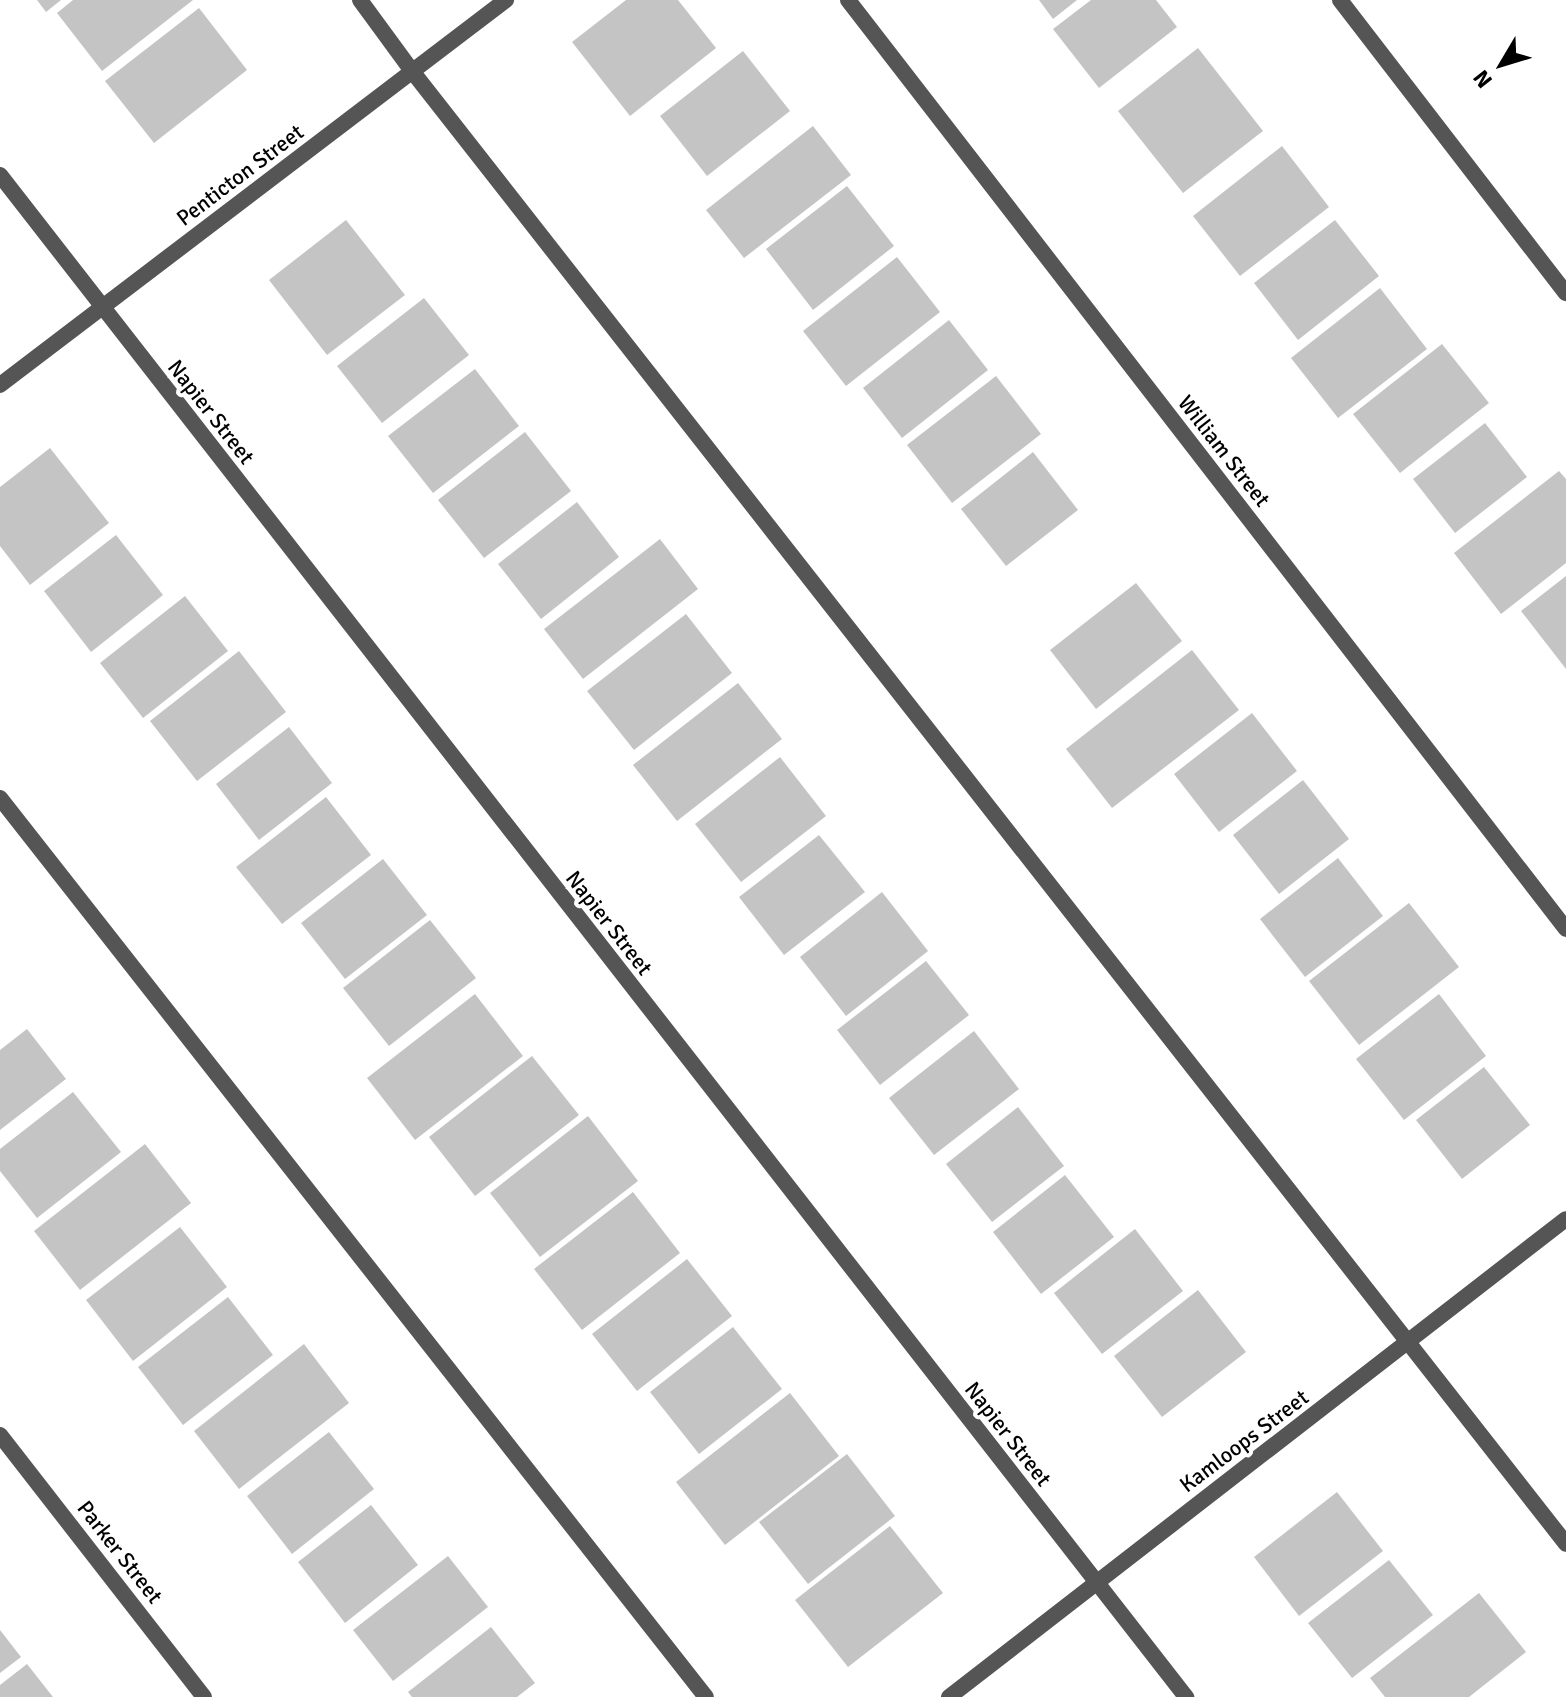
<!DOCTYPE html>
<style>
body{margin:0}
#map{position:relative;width:1566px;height:1697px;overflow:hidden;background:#fff;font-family:Signika,sans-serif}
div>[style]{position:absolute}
.building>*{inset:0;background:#c4c4c4}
.service>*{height:16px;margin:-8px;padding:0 8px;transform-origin:8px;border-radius:8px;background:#555}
.minor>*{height:16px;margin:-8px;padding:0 8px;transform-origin:8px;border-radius:8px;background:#555}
span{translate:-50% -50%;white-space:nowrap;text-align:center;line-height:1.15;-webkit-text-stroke:8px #fff;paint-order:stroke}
.street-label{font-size:22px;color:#000}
.north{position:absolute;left:1462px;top:24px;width:80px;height:80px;-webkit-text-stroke:6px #fff;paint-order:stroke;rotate:232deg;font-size:22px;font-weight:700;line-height:32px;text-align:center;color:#000}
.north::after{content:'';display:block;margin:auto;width:28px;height:36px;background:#000;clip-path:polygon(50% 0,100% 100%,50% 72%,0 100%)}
</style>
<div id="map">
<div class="building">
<div style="clip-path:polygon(37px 0,61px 0,46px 12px)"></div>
<div style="clip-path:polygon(73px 0,193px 0,102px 71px,57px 13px)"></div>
<div style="clip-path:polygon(626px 0,678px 0,716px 48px,630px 116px,572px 42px)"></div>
<div style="clip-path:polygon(1039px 0,1077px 0,1053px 19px)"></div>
<div style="clip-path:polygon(1091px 0,1156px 0,1177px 27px,1099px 88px,1053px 29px)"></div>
<div style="clip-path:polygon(199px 8px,247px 70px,154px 143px,105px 81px)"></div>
<div style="clip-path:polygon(1198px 48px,1263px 131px,1183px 193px,1118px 111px)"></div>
<div style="clip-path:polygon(743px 51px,790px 111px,707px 176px,660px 116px)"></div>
<div style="clip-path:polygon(813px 126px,851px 175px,744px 258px,706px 210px)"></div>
<div style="clip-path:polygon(1282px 146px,1329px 207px,1240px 276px,1193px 216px)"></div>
<div style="clip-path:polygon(847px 186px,894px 246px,813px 310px,766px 249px)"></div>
<div style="clip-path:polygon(346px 220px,405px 295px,327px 355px,269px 280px)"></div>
<div style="clip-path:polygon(1335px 220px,1379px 276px,1298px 340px,1254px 283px)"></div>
<div style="clip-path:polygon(897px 257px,940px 312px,846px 386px,803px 331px)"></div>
<div style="clip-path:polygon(1380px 288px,1427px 349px,1338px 418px,1291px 358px)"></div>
<div style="clip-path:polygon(424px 298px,469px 355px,382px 423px,337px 366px)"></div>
<div style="clip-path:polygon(949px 320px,988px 370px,902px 438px,863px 388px)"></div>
<div style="clip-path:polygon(1442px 344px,1489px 403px,1400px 473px,1353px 414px)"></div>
<div style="clip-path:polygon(475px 369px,519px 426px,433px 493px,388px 436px)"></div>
<div style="clip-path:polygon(996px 376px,1041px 434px,952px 503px,907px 445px)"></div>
<div style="clip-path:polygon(1485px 423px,1527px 477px,1455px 533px,1413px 479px)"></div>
<div style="clip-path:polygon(525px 432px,571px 491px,484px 558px,438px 500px)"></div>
<div style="clip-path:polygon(50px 448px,109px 523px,30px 585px,0 546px,0 487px)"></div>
<div style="clip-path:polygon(1033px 452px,1078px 510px,1006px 566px,961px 509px)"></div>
<div style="clip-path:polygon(1559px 471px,1566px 479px,1566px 563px,1501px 614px,1454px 553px)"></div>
<div style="clip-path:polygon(577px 502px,619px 557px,541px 619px,498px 564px)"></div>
<div style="clip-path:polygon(116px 535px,163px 595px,91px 652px,44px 591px)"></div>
<div style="clip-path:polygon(660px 539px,698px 589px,583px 679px,544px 629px)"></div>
<div style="clip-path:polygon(1566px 576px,1566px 669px,1521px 611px)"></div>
<div style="clip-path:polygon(1136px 583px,1182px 641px,1096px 709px,1050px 650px)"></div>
<div style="clip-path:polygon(185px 596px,228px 651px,143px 718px,100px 663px)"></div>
<div style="clip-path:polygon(686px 614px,732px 673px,634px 750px,587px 691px)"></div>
<div style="clip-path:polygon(1192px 650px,1239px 710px,1112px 808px,1066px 749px)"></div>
<div style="clip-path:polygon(239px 651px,286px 712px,197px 781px,150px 721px)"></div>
<div style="clip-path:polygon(738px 683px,782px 739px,677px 821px,633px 765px)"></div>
<div style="clip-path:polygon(1252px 713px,1297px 771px,1219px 832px,1174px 774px)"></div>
<div style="clip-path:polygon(289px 727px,332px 783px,259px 840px,216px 784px)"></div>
<div style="clip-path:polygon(780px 757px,826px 816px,741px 882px,695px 824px)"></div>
<div style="clip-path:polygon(1303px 780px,1349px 839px,1279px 894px,1233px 835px)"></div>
<div style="clip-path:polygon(326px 797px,371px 855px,282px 924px,236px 867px)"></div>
<div style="clip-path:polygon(819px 835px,865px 892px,784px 955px,739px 897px)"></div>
<div style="clip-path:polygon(1338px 858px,1383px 916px,1305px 977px,1260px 919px)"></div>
<div style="clip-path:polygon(383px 859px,427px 915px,345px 979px,301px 923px)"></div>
<div style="clip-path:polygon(882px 892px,928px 951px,846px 1016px,800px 957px)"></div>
<div style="clip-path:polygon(1409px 903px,1459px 967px,1359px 1045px,1309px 981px)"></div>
<div style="clip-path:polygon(430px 920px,476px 978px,389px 1046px,343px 988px)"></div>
<div style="clip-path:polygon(926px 961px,969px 1015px,880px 1085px,837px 1030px)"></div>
<div style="clip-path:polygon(475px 994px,523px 1056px,415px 1140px,367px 1078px)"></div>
<div style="clip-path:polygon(1439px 994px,1486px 1056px,1404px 1120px,1356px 1059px)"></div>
<div style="clip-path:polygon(27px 1029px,66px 1079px,0 1130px,0 1050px)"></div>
<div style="clip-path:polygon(974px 1031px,1019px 1089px,934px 1155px,889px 1098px)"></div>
<div style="clip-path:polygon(532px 1056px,579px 1115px,475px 1196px,429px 1137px)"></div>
<div style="clip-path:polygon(1484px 1067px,1530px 1125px,1462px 1179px,1416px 1120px)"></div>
<div style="clip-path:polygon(73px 1092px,121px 1152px,37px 1218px,0 1171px,0 1149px)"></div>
<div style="clip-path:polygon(1018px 1107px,1064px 1166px,992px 1222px,946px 1164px)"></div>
<div style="clip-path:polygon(588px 1116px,638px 1181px,540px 1257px,490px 1193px)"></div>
<div style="clip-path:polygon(145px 1144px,191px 1203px,80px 1290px,34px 1231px)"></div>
<div style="clip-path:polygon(1065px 1175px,1114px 1237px,1041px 1294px,993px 1232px)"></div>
<div style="clip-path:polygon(633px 1192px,680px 1253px,582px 1330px,534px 1269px)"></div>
<div style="clip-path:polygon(180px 1227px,227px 1287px,133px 1361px,86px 1300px)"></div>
<div style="clip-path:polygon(1135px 1229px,1183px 1291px,1102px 1354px,1054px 1293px)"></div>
<div style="clip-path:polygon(687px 1259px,732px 1316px,637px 1391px,592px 1334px)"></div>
<div style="clip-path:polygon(1198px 1290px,1246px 1352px,1162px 1417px,1114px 1356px)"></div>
<div style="clip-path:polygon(228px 1297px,273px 1355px,183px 1425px,138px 1367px)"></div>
<div style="clip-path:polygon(733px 1327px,782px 1389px,699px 1454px,650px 1392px)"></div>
<div style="clip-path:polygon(304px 1344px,349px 1403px,239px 1489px,194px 1431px)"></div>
<div style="clip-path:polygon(790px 1393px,839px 1456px,725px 1545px,676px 1482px)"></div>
<div style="clip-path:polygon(329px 1432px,374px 1489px,292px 1554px,247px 1496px)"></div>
<div style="clip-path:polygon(847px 1454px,895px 1516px,808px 1584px,759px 1522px)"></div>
<div style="clip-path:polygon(1337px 1492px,1383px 1551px,1299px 1616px,1254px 1557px)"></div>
<div style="clip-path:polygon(371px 1505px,418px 1565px,345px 1623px,298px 1562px)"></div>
<div style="clip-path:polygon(890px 1526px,943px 1593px,848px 1667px,795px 1600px)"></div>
<div style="clip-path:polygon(448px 1556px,488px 1607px,393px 1681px,353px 1630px)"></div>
<div style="clip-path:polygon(1389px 1560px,1433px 1615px,1352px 1678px,1308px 1623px)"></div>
<div style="clip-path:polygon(1479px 1593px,1526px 1652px,1469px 1697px,1385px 1697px,1370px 1678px)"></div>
<div style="clip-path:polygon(491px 1627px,535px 1683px,517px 1697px,412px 1697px,408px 1692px)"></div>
<div style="clip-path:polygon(0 1630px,21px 1657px,0 1673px)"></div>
<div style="clip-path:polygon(27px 1664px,53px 1697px,0 1697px,0 1685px)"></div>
</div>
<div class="service">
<div style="left:360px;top:0;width:88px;rotate:53.8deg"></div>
<div style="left:412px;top:71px;width:1871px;rotate:51.92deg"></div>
<div style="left:1340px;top:0;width:370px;rotate:52.4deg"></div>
<div style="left:0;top:798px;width:1143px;rotate:51.86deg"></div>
</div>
<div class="minor">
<div style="left:848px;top:0;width:1174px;rotate:52.3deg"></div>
<div style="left:0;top:175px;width:1930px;rotate:52.07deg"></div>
<div style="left:0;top:385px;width:636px;rotate:-37.27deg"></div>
<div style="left:0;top:1435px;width:332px;rotate:52.1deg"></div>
<div style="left:949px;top:1697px;width:780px;rotate:-37.77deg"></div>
</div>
<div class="street-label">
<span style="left:240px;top:175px;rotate:-37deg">Penticton Street</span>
<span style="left:211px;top:412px;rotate:52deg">Napier Street</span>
<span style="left:1224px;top:451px;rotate:52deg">William Street</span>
<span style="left:609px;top:923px;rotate:52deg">Napier Street</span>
<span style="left:1008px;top:1434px;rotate:52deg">Napier Street</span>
<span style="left:1244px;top:1441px;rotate:-37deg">Kamloops Street</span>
<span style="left:120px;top:1552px;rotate:52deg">Parker Street</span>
</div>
<div class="north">N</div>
</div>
